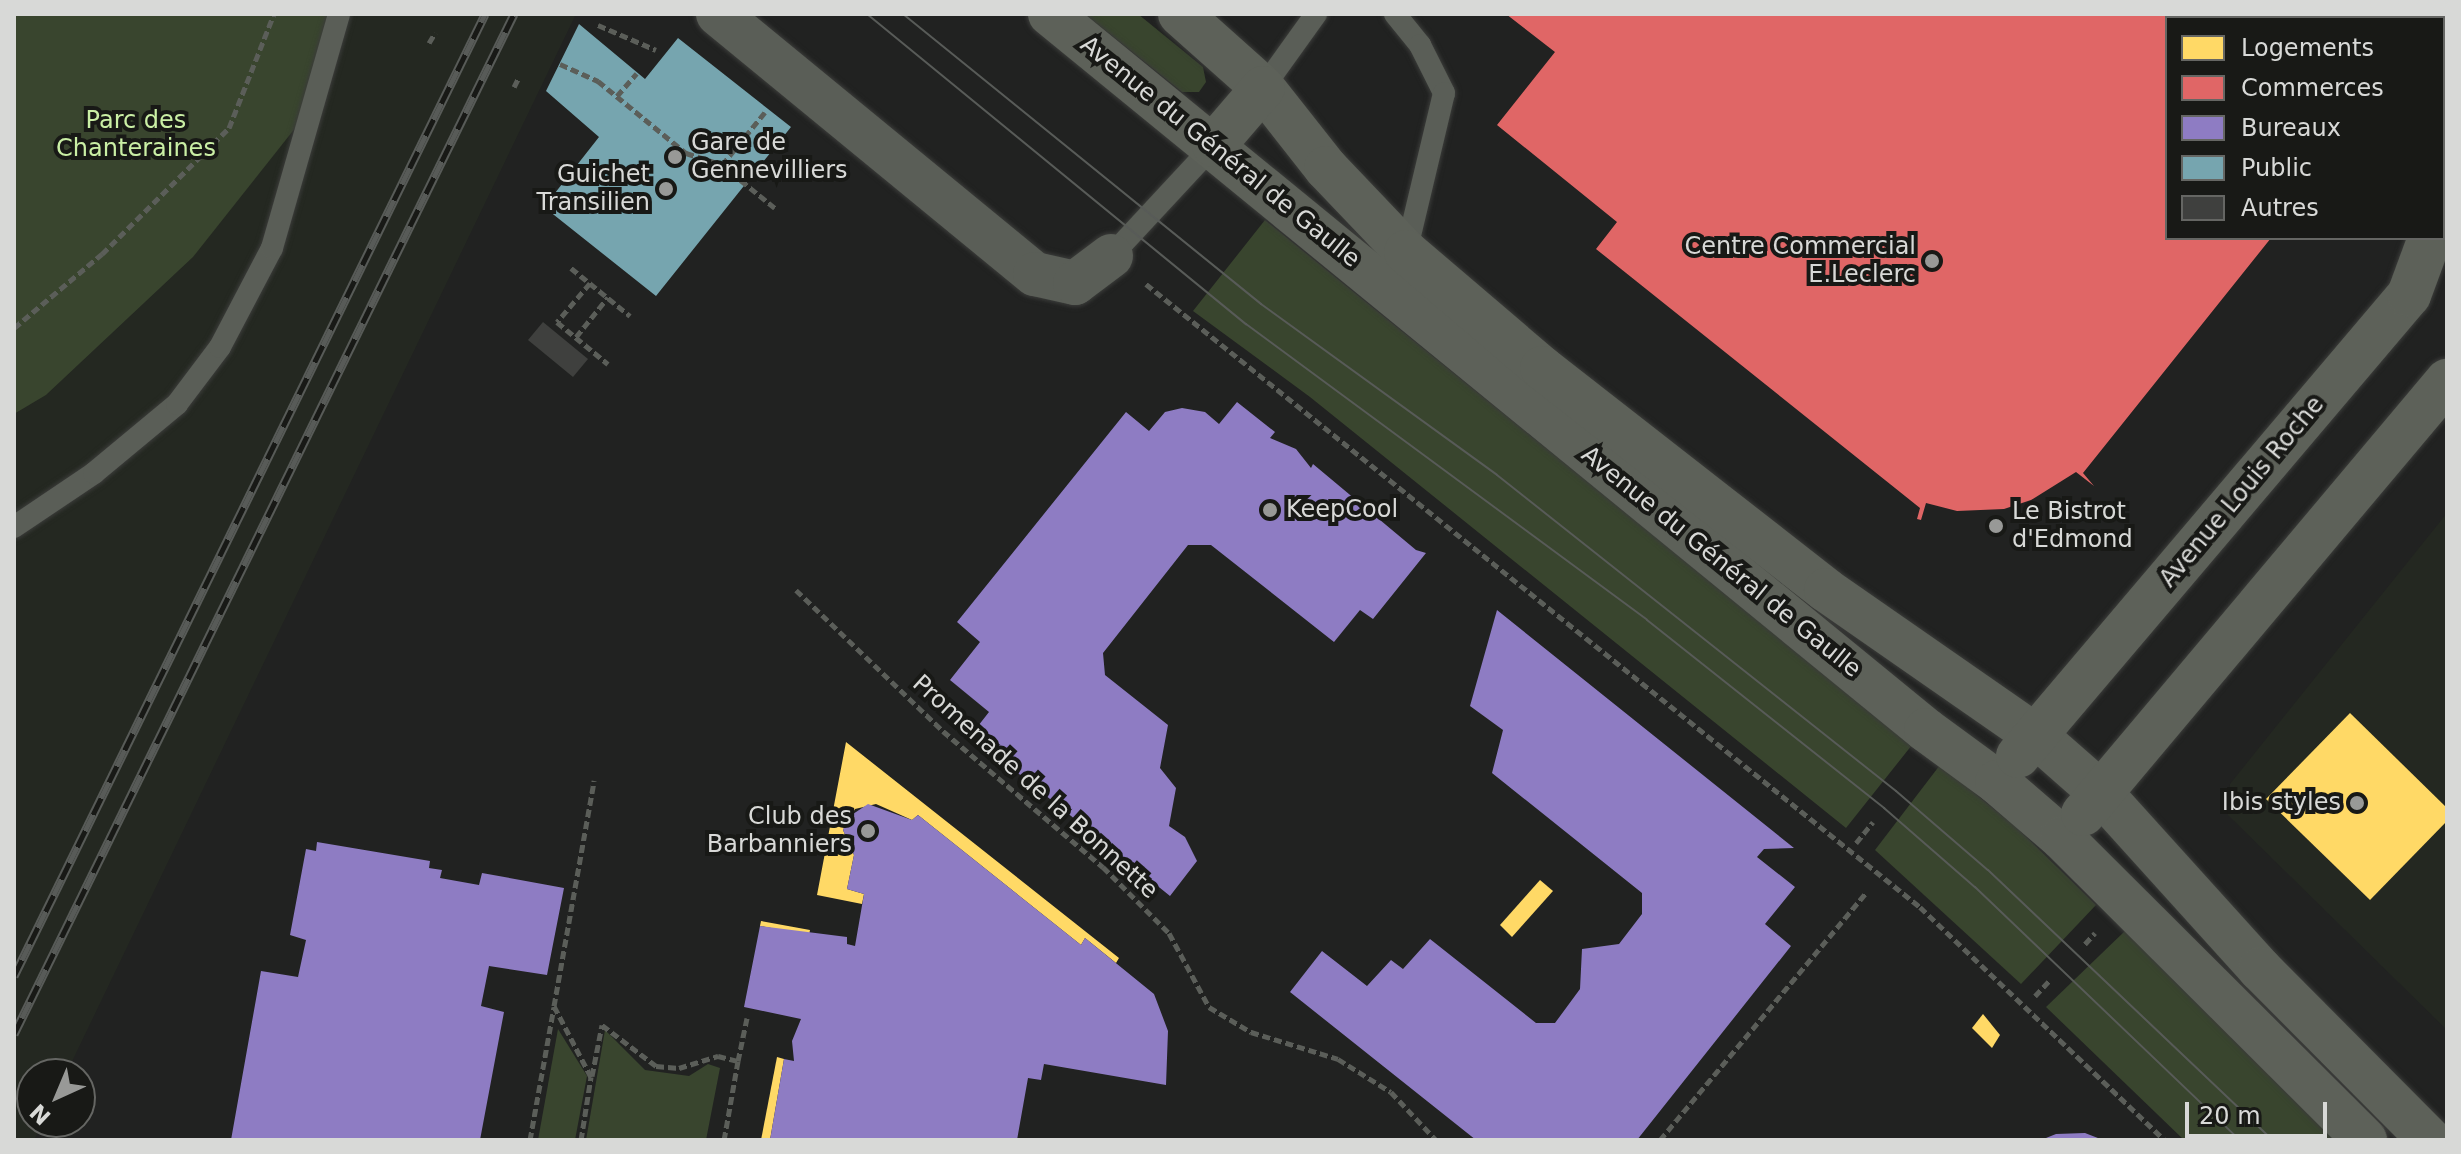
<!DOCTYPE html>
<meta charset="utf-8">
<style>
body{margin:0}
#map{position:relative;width:2461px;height:1154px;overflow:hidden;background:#212221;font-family:"DejaVu Sans",sans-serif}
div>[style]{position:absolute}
.built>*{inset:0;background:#242821}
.green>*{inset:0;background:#39452e}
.homes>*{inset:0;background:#ffd966}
.shops>*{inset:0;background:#e06666}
.offices>*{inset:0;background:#8e7cc3}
.public>*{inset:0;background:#76a5af}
.building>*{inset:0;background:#3f403e}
.path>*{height:5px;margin-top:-2.5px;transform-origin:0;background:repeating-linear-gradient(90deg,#5b5e59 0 8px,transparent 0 12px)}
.roads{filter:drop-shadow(0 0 2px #3b3c3a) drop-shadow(0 0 2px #3b3c3a)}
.lane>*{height:22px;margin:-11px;padding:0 11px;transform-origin:11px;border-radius:11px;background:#5a5e57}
.street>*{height:44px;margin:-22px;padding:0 22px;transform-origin:22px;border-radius:22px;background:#5a5e57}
.secondary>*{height:44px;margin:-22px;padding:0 22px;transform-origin:22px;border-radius:22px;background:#5d6159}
.tram>*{height:2px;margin:-1px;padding:0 1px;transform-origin:1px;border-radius:1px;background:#585b58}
.rail>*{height:9px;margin-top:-4.5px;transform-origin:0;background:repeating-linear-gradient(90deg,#181916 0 18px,#585b58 0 36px);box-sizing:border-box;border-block:2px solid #585b58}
.dots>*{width:22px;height:22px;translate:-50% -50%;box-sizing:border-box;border:4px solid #181916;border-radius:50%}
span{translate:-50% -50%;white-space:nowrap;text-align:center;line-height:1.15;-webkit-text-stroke:8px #181916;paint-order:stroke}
.park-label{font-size:24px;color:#caefa5}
.poi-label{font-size:24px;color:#d8d9d7}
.left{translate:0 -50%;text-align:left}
.right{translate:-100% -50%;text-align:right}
.street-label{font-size:24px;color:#d8d9d7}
.frame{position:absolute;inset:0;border:16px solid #d8d9d7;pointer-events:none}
.legend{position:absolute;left:2165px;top:16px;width:280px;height:224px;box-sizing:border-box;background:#181916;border:2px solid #656663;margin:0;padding:10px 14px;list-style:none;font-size:24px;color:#d8d9d7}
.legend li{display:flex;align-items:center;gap:16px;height:40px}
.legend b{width:40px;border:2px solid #656663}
.north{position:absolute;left:16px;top:1058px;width:80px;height:80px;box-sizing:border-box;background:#181916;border:2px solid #656663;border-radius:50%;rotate:224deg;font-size:22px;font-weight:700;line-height:32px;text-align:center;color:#d8d9d7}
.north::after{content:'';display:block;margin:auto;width:28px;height:36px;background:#989997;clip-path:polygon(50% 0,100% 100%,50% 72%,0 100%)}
.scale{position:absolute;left:2185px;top:1102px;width:142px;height:36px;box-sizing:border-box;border:4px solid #d8d9d7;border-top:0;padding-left:10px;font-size:24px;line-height:28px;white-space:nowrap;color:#d8d9d7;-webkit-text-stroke:6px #181916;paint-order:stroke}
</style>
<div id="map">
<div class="built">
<div style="clip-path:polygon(331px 14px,576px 14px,66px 1074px,32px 1074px,32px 1122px,43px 1122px,34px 1140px,14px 1140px,14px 414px,46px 395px,193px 257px)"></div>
<div style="clip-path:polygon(2447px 513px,2447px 1030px,2228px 815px,2230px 784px)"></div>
</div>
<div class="green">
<div style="clip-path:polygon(14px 14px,331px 14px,296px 127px,193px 257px,46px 395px,14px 414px)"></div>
<div style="clip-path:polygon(1085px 14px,1138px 14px,1203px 67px,1206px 82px,1199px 92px,1182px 92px)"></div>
<div style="clip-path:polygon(1265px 220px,1912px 745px,1846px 828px,1310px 397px,1193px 311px)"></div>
<div style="clip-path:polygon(1940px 765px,2016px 827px,2096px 905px,2021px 984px,1875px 850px)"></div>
<div style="clip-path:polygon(2126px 930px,2341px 1140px,2184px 1140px,2046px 1007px)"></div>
<div style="clip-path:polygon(558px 1029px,587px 1076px,575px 1140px,538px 1140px)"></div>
<div style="clip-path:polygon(605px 1030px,645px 1070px,689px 1076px,708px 1064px,720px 1068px,706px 1140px,586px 1140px)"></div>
</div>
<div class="homes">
<div style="clip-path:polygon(2350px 713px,2447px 808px,2447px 821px,2370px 900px,2266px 799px)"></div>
<div style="clip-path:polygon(846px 742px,1119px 958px,1116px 963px,1085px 938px,1081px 945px,918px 815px,912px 820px,876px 804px,855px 809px,843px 830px,854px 855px,847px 889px,864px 894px,862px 904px,817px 895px)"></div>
<div style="clip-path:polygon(1540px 880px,1553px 891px,1512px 937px,1500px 925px)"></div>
<div style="clip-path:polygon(761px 921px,810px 930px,809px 935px,760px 926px)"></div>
<div style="clip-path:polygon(1983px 1014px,2000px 1035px,1992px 1048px,1972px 1028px)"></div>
<div style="clip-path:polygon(777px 1057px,784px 1059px,770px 1140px,761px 1140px)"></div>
</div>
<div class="shops">
<div style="clip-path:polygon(1506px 14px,2241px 14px,2246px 18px,2167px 18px,2167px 238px,2271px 238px,2083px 473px,2094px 486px,2076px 472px,2031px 500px,2004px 509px,1957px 511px,1926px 503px,1921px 520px,1917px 519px,1920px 508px,1596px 249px,1617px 222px,1497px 125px,1555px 52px)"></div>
</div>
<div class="offices">
<div style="clip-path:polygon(1237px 402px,1275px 432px,1270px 438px,1296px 449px,1311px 468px,1313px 464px,1416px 550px,1426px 553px,1373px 619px,1360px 610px,1334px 642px,1211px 545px,1188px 545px,1103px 653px,1105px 675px,1168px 725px,1160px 768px,1176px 788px,1169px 826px,1185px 837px,1197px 861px,1170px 896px,971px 735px,989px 712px,950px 680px,980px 642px,957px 622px,1126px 412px,1149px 431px,1165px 412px,1182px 408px,1205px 412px,1219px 424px)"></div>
<div style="clip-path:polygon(1497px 610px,1794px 848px,1764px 849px,1757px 857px,1795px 887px,1765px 924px,1791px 946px,1637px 1140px,1476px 1140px,1290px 992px,1322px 951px,1367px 986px,1391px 960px,1403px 969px,1430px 939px,1536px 1023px,1555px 1023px,1580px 989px,1582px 949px,1619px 944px,1642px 914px,1642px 893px,1492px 773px,1503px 730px,1470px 706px)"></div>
<div style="clip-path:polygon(868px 804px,912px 820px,918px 815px,1081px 945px,1085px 938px,1154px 994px,1168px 1031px,1166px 1085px,1044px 1064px,1041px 1080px,1028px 1078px,1017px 1140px,770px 1140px,784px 1059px,794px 1061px,792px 1041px,801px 1019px,744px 1007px,760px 926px,847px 937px,847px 944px,855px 946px,864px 894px,847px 889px,854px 855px,843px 830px,847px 818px)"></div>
<div style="clip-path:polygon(317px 842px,430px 861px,429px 868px,442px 870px,440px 878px,479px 885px,482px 873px,564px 888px,547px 975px,489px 966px,481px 1006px,504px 1012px,480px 1140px,231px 1140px,261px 971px,298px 977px,306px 940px,290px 935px,306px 849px,316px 851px)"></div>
<div style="clip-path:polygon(2085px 1133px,2103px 1140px,2041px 1140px,2056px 1134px)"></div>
</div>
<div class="public">
<div style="clip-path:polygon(579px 24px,645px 79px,678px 38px,791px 127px,656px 296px,544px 207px,599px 137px,546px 91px)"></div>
</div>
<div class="building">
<div style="clip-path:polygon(543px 322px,588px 359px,573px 377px,528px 340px)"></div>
</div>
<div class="path">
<div style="left:598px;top:25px;width:63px;rotate:23.3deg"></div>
<div style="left:429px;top:43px;width:12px;rotate:-59deg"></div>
<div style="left:560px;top:64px;width:42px;rotate:24.1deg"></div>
<div style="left:598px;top:81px;width:114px;rotate:39.3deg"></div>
<div style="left:686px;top:153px;width:38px;rotate:18deg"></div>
<div style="left:722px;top:165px;width:68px;rotate:39.1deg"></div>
<div style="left:514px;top:87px;width:11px;rotate:-63deg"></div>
<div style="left:617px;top:96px;width:30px;rotate:-49deg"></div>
<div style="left:722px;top:165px;width:68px;rotate:-50.9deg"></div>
<div style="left:571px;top:268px;width:76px;rotate:39.1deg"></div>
<div style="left:590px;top:283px;width:51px;rotate:130.2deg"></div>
<div style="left:557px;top:322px;width:66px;rotate:39.5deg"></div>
<div style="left:1146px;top:284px;width:994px;rotate:38.83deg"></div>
<div style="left:1920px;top:907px;width:338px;rotate:43.6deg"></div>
<div style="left:14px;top:328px;width:115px;rotate:-40.1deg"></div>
<div style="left:102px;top:254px;width:179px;rotate:-44.8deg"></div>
<div style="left:229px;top:128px;width:123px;rotate:-68.5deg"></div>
<div style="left:576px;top:337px;width:51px;rotate:-51.3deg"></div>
<div style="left:796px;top:590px;width:204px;rotate:43.8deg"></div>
<div style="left:943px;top:731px;width:210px;rotate:40.4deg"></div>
<div style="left:1103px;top:867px;width:93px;rotate:45deg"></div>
<div style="left:1169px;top:933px;width:84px;rotate:61.6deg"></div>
<div style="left:1209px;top:1007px;width:49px;rotate:30.8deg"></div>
<div style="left:1251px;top:1032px;width:91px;rotate:17.2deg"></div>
<div style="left:1338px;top:1059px;width:62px;rotate:31.9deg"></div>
<div style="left:1391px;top:1092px;width:66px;rotate:46.8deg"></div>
<div style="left:1856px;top:843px;width:27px;rotate:-51deg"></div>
<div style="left:2085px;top:944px;width:15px;rotate:-48deg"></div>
<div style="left:2035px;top:996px;width:22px;rotate:-47deg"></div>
<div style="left:738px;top:1061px;width:44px;rotate:-78.2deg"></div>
<div style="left:592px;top:1076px;width:52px;rotate:-78.9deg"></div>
<div style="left:602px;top:1025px;width:68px;rotate:37.2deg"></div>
<div style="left:656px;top:1066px;width:23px;rotate:5deg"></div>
<div style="left:679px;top:1068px;width:41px;rotate:-17.1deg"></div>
<div style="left:718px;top:1056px;width:21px;rotate:14deg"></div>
<div style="left:738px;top:1061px;width:80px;rotate:100deg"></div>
<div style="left:530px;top:1140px;width:135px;rotate:-79.8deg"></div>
<div style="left:581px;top:1140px;width:64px;rotate:-81deg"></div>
<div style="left:591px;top:1077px;width:80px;rotate:-117.5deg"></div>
<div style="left:554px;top:1006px;width:229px;rotate:-79.9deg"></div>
<div style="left:1660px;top:1140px;width:322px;rotate:-50.2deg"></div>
</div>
<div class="roads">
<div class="lane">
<div style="left:1395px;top:14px;width:40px;rotate:51deg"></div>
<div style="left:1420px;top:45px;width:54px;rotate:63.4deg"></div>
<div style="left:1444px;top:93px;width:163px;rotate:103.4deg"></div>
<div style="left:1263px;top:88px;width:91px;rotate:-54.4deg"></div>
<div style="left:1111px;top:256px;width:151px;rotate:-47.1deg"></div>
<div style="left:14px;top:527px;width:97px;rotate:-34deg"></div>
<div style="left:94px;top:473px;width:108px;rotate:-39.7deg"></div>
<div style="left:177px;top:404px;width:71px;rotate:-53deg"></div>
<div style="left:220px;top:347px;width:112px;rotate:-62.3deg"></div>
<div style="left:272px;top:248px;width:243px;rotate:-74deg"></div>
</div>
<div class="street">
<div style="left:718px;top:14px;width:410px;rotate:39.4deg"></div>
<div style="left:1035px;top:274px;width:41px;rotate:12.7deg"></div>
<div style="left:1075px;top:283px;width:45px;rotate:-36.9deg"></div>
</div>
<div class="secondary">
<div style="left:1050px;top:14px;width:1131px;rotate:39.26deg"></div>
<div style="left:1926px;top:730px;width:88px;rotate:36.2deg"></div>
<div style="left:1997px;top:782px;width:86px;rotate:40.7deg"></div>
<div style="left:2062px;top:838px;width:428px;rotate:44.9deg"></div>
<div style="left:1180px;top:14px;width:111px;rotate:41.7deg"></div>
<div style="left:1263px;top:88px;width:102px;rotate:51.8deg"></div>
<div style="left:1326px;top:168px;width:116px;rotate:46.4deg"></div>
<div style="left:1406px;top:252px;width:179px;rotate:40.5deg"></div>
<div style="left:1542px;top:368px;width:360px;rotate:38deg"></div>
<div style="left:1826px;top:590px;width:254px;rotate:34.8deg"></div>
<div style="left:2035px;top:735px;width:88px;rotate:41.3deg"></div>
<div style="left:2101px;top:793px;width:237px;rotate:47.9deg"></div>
<div style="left:2260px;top:969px;width:241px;rotate:45.2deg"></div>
<div style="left:1214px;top:145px;width:75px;rotate:-49.3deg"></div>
<div style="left:2443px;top:173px;width:29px;rotate:-82deg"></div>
<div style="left:2018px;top:756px;width:604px;rotate:-49.7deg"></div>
<div style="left:2409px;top:295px;width:61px;rotate:-69.8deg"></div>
<div style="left:2083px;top:814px;width:566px;rotate:-49.95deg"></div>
</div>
</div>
<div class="tram">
<div style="left:867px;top:14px;width:490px;rotate:39.3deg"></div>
<div style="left:1246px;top:324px;width:498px;rotate:36.4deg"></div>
<div style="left:1647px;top:620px;width:303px;rotate:38.4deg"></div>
<div style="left:1884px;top:808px;width:121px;rotate:41deg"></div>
<div style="left:1975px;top:887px;width:366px;rotate:43.7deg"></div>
<div style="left:903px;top:14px;width:461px;rotate:39deg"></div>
<div style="left:1261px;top:304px;width:291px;rotate:35.9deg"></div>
<div style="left:1497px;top:475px;width:509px;rotate:38.38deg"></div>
<div style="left:1896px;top:791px;width:121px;rotate:40.7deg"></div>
<div style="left:1988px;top:870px;width:393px;rotate:43.5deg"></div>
</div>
<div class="rail">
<div style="left:14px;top:976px;width:1071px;rotate:-63.91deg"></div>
<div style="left:14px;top:1034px;width:1136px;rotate:-63.89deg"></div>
</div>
<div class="dots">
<div style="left:675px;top:157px;background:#989997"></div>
<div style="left:666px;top:189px;background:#989997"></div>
<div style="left:1932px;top:261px;background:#989997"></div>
<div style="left:1270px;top:510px;background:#989997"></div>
<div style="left:1996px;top:526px;background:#989997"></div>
<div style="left:2357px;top:803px;background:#989997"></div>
<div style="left:868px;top:831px;background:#989997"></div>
</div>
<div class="park-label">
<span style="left:136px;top:135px">Parc des<br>Chanteraines</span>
</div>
<div class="poi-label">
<span class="left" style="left:691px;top:157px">Gare de<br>Gennevilliers</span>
<span class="right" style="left:650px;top:189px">Guichet<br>Transilien</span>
<span class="right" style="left:1916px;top:261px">Centre Commercial<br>E.Leclerc</span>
<span class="left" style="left:1286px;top:510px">KeepCool</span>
<span class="left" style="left:2012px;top:526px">Le Bistrot<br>d'Edmond</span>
<span class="right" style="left:2341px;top:803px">Ibis styles</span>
<span class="right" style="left:852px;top:831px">Club des<br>Barbanniers</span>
</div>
<div class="street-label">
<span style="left:1220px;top:152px;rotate:39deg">Avenue du Général de Gaulle</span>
<span style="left:2242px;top:492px;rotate:-50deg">Avenue Louis Roche</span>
<span style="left:1721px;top:562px;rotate:39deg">Avenue du Général de Gaulle</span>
<span style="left:1035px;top:787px;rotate:42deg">Promenade de la Bonnette</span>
</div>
<div class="frame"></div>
<ul class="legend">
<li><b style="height:22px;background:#ffd966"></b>Logements</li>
<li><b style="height:22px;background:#e06666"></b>Commerces</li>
<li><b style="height:22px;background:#8e7cc3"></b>Bureaux</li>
<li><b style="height:22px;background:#76a5af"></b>Public</li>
<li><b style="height:22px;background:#3f403e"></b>Autres</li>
</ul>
<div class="north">N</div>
<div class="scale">20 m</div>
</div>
